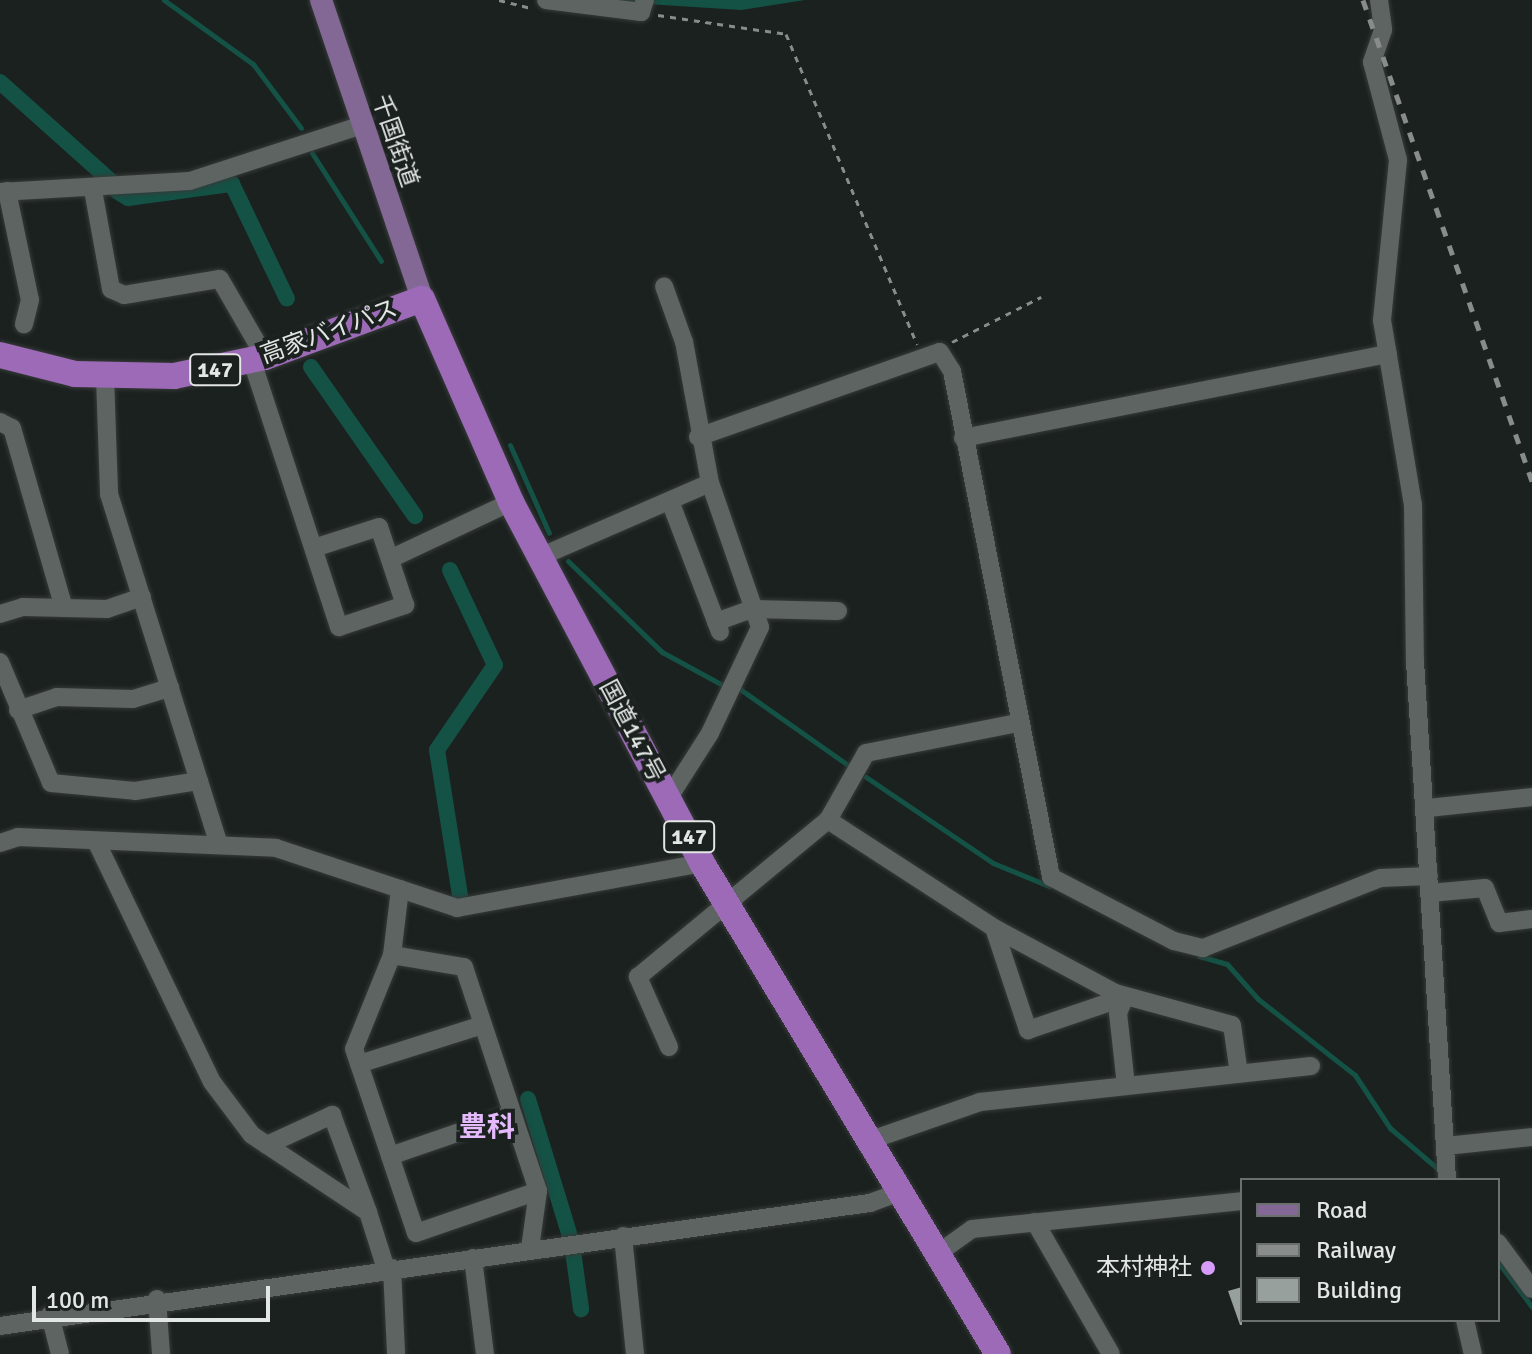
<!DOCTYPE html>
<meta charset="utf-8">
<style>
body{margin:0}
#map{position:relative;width:1532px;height:1354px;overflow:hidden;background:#1b211f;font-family:Signika,"Noto Sans JP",sans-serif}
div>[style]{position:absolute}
.water>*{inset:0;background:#145246}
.stream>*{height:5px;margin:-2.5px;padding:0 2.5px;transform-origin:2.5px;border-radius:2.5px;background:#145246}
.canal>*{height:16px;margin:-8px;padding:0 8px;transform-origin:8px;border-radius:8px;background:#145246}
.building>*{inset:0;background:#98a09d}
.path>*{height:3px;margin-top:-1.5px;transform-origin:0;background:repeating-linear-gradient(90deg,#888d8b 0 6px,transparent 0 12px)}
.roads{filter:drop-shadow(0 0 2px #363a39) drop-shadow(0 0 2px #363a39)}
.minor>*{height:18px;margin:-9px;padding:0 9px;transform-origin:9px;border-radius:9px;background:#5d6462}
.major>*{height:22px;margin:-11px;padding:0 11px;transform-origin:11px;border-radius:11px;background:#836895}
.highway>*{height:26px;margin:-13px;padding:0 13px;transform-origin:13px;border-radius:13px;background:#9c6ab7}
.rail>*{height:5px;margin-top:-2.5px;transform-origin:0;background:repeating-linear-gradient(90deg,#888d8b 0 10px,transparent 0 20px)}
.dots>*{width:22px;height:22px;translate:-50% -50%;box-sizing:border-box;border:4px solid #1b211f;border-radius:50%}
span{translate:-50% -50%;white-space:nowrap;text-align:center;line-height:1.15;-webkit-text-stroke:8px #1b211f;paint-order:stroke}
.shield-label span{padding:2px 6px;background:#1b211f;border:2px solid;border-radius:6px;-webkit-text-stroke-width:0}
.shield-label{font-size:22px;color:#e2e6e5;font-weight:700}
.street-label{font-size:24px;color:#e2e6e5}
.poi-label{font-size:24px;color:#e2e6e5}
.right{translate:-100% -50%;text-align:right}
.quarter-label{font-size:28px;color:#e4bafc;font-weight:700}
.legend{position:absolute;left:1240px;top:1178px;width:260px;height:144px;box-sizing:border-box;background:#1b211f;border:2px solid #6b706e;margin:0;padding:10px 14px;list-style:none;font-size:24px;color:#e2e6e5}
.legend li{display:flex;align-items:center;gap:16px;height:40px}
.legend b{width:40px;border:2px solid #6b706e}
.scale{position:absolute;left:32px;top:1286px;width:238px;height:36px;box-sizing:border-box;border:4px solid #e2e6e5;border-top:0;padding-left:10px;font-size:24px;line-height:28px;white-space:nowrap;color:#e2e6e5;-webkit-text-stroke:6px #1b211f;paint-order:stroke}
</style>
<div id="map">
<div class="water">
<div style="clip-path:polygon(584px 0,805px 0,741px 10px)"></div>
</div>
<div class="stream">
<div style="left:164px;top:0;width:110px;rotate:35.7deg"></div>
<div style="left:253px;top:64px;width:80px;rotate:53.1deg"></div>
<div style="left:312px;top:153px;width:128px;rotate:57.4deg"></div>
<div style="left:510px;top:445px;width:96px;rotate:66.1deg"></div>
<div style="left:568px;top:561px;width:131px;rotate:44.1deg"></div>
<div style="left:662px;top:652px;width:75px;rotate:28.6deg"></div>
<div style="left:737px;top:687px;width:136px;rotate:35.1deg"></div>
<div style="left:866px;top:777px;width:153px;rotate:34.1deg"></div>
<div style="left:993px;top:863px;width:61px;rotate:22.3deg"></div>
<div style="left:1199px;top:956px;width:29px;rotate:16deg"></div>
<div style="left:1227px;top:964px;width:47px;rotate:48.5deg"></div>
<div style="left:1258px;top:999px;width:123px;rotate:38.1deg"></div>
<div style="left:1355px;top:1075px;width:64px;rotate:56.6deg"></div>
<div style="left:1390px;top:1128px;width:63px;rotate:40.5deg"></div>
<div style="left:1498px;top:1262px;width:56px;rotate:52.9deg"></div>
</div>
<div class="canal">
<div style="left:0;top:82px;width:150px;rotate:41.8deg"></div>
<div style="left:118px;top:192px;width:12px;rotate:31deg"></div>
<div style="left:128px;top:198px;width:105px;rotate:-7.7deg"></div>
<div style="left:232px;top:184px;width:127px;rotate:64.4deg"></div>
<div style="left:311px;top:367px;width:182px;rotate:55.1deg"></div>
<div style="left:450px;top:570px;width:105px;rotate:64.7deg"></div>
<div style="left:495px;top:665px;width:103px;rotate:124.3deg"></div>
<div style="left:437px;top:750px;width:147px;rotate:81deg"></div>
<div style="left:528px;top:1099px;width:140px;rotate:73deg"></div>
<div style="left:573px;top:1251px;width:59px;rotate:82.1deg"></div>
</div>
<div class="building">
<div style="clip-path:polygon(1242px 1287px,1242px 1325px,1240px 1325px,1228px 1291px)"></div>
</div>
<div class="path">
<div style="left:499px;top:0;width:34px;rotate:14deg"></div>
<div style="left:658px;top:15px;width:129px;rotate:8.4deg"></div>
<div style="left:786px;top:34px;width:337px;rotate:67.1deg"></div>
<div style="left:952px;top:342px;width:100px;rotate:-26.8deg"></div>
</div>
<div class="roads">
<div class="minor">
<div style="left:546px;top:0;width:96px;rotate:7.2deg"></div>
<div style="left:641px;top:12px;width:13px;rotate:-72deg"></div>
<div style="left:1379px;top:0;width:30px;rotate:82deg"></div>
<div style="left:1383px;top:30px;width:34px;rotate:109deg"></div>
<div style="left:1372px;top:62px;width:101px;rotate:75.1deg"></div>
<div style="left:1398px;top:160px;width:161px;rotate:95.7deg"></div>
<div style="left:1382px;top:320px;width:188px;rotate:80.5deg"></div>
<div style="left:1413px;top:505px;width:156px;rotate:89.3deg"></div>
<div style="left:1415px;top:661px;width:520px;rotate:86.47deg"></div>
<div style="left:93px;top:190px;width:101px;rotate:79.7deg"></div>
<div style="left:111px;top:289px;width:14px;rotate:25deg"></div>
<div style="left:124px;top:295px;width:97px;rotate:-9.5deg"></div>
<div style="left:220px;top:279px;width:90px;rotate:60deg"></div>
<div style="left:7px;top:191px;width:111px;rotate:78.1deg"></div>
<div style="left:30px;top:300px;width:25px;rotate:104deg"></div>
<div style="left:0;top:192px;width:190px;rotate:-3.3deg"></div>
<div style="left:190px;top:181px;width:181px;rotate:-18deg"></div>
<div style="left:252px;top:361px;width:280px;rotate:71.9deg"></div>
<div style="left:339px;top:627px;width:70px;rotate:-18.4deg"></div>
<div style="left:405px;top:605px;width:82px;rotate:-108.4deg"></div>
<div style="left:379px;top:527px;width:68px;rotate:162.1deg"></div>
<div style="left:105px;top:377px;width:117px;rotate:88deg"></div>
<div style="left:109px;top:494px;width:367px;rotate:72.6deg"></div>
<div style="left:0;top:422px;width:13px;rotate:27deg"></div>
<div style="left:12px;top:428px;width:187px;rotate:73.9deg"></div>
<div style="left:698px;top:437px;width:256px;rotate:-19.4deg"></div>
<div style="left:940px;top:352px;width:22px;rotate:58deg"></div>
<div style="left:952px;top:371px;width:516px;rotate:78.93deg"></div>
<div style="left:1051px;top:877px;width:139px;rotate:27.5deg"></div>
<div style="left:1174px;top:941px;width:30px;rotate:14deg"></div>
<div style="left:1203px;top:948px;width:191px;rotate:-21.5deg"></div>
<div style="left:1381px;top:878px;width:48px;rotate:-2.4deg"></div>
<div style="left:963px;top:438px;width:433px;rotate:-11.2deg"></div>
<div style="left:670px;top:501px;width:140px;rotate:69.1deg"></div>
<div style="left:542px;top:556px;width:183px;rotate:-23.5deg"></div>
<div style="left:710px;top:483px;width:143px;rotate:-100.4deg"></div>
<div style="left:684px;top:342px;width:59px;rotate:-109.7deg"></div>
<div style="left:390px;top:559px;width:134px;rotate:-25.2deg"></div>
<div style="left:0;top:614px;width:24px;rotate:-17deg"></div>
<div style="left:23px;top:607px;width:84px;rotate:1.4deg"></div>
<div style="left:107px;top:609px;width:37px;rotate:-19deg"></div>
<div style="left:716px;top:622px;width:37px;rotate:-20deg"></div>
<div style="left:751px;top:609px;width:87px;rotate:1.3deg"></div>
<div style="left:0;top:662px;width:131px;rotate:67.1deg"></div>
<div style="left:51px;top:783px;width:84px;rotate:5.4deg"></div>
<div style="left:135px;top:791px;width:65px;rotate:-8.9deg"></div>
<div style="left:18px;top:710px;width:41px;rotate:-18.4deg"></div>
<div style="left:57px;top:697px;width:76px;rotate:1.5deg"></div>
<div style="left:133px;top:699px;width:39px;rotate:-17deg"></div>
<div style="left:668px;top:799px;width:78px;rotate:-57.5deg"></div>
<div style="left:710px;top:733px;width:117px;rotate:-64.7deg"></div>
<div style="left:760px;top:627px;width:152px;rotate:-109.1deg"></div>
<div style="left:1428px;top:808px;width:105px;rotate:-6deg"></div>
<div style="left:828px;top:820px;width:198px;rotate:33deg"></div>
<div style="left:994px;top:928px;width:137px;rotate:28.2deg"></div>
<div style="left:1115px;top:993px;width:121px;rotate:15.3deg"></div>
<div style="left:1232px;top:1025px;width:49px;rotate:81.9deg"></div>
<div style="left:96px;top:841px;width:267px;rotate:64.3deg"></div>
<div style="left:212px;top:1082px;width:66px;rotate:53deg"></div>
<div style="left:252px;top:1135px;width:139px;rotate:33.6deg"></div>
<div style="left:368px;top:1212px;width:60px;rotate:72.5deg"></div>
<div style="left:0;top:843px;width:19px;rotate:-18deg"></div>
<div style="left:18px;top:837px;width:258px;rotate:2.4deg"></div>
<div style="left:276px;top:848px;width:191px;rotate:18.3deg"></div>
<div style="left:457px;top:908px;width:249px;rotate:-10.4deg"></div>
<div style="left:400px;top:889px;width:66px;rotate:96.9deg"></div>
<div style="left:392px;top:955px;width:73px;rotate:9.5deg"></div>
<div style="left:464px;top:967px;width:236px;rotate:71.7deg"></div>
<div style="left:538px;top:1191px;width:59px;rotate:97.9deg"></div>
<div style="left:1430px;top:893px;width:55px;rotate:-5.2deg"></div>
<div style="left:1485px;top:888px;width:38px;rotate:68deg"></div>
<div style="left:1499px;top:923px;width:33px;rotate:-7deg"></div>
<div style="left:994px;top:928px;width:108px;rotate:71.6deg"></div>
<div style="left:1028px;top:1030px;width:102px;rotate:-18.8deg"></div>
<div style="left:392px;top:955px;width:101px;rotate:112deg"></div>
<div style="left:354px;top:1049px;width:194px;rotate:71.4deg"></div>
<div style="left:416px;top:1233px;width:129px;rotate:-19deg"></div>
<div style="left:1125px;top:997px;width:17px;rotate:114deg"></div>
<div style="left:1118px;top:1013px;width:72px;rotate:83.7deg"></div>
<div style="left:669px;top:1047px;width:77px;rotate:-113.9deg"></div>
<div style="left:638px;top:977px;width:246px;rotate:-39.6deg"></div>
<div style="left:828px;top:820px;width:77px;rotate:-60.4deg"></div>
<div style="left:866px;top:753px;width:155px;rotate:-11.2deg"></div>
<div style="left:359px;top:1064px;width:130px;rotate:-17.5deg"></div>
<div style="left:868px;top:1141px;width:119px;rotate:-19.2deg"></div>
<div style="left:980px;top:1102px;width:333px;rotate:-6.2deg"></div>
<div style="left:267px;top:1145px;width:72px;rotate:-24.8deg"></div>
<div style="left:332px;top:1115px;width:103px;rotate:69.6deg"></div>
<div style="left:1445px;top:1146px;width:87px;rotate:-5.9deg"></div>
<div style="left:390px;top:1156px;width:129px;rotate:-19deg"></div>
<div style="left:1035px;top:1222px;width:152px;rotate:60.1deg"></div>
<div style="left:623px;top:1236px;width:119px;rotate:84.2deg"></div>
<div style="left:1498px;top:1243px;width:57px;rotate:53.5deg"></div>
<div style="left:937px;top:1254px;width:43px;rotate:-35.5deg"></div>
<div style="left:972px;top:1229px;width:271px;rotate:-5.9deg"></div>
<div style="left:473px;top:1258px;width:97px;rotate:82.9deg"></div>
<div style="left:392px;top:1268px;width:86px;rotate:87.3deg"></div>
<div style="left:157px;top:1299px;width:55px;rotate:85.8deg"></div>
<div style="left:50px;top:1315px;width:40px;rotate:75.6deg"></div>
<div style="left:1465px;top:1320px;width:35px;rotate:77deg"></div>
<div style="left:0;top:1326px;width:879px;rotate:-8.05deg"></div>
<div style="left:870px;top:1203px;width:32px;rotate:-20deg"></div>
</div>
<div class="major">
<div style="left:321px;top:0;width:316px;rotate:71.3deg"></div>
</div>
<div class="highway">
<div style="left:0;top:355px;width:77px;rotate:14.2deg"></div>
<div style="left:75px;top:374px;width:99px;rotate:1.2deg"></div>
<div style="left:174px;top:376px;width:93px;rotate:-11.8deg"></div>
<div style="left:265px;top:357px;width:167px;rotate:-20.3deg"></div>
<div style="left:422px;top:299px;width:222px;rotate:66.3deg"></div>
<div style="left:511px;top:502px;width:408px;rotate:62.1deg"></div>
<div style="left:702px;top:863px;width:573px;rotate:58.92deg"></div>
</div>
</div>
<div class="rail">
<div style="left:1363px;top:0;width:510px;rotate:70.64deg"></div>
</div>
<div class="dots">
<div style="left:1208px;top:1268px;background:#d79bf9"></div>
</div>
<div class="shield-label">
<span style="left:215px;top:370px">147</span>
<span style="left:689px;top:837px">147</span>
</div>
<div class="street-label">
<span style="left:395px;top:141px;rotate:71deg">千国街道</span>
<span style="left:329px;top:332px;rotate:-20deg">高家バイパス</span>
<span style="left:632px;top:731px;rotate:62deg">国道147号</span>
</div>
<div class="poi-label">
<span class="right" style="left:1192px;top:1268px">本村神社</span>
</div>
<div class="quarter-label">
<span style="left:487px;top:1127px">豊科</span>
</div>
<ul class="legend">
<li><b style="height:10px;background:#836895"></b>Road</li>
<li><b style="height:10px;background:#888d8b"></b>Railway</li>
<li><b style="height:22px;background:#98a09d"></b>Building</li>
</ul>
<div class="scale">100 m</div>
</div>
